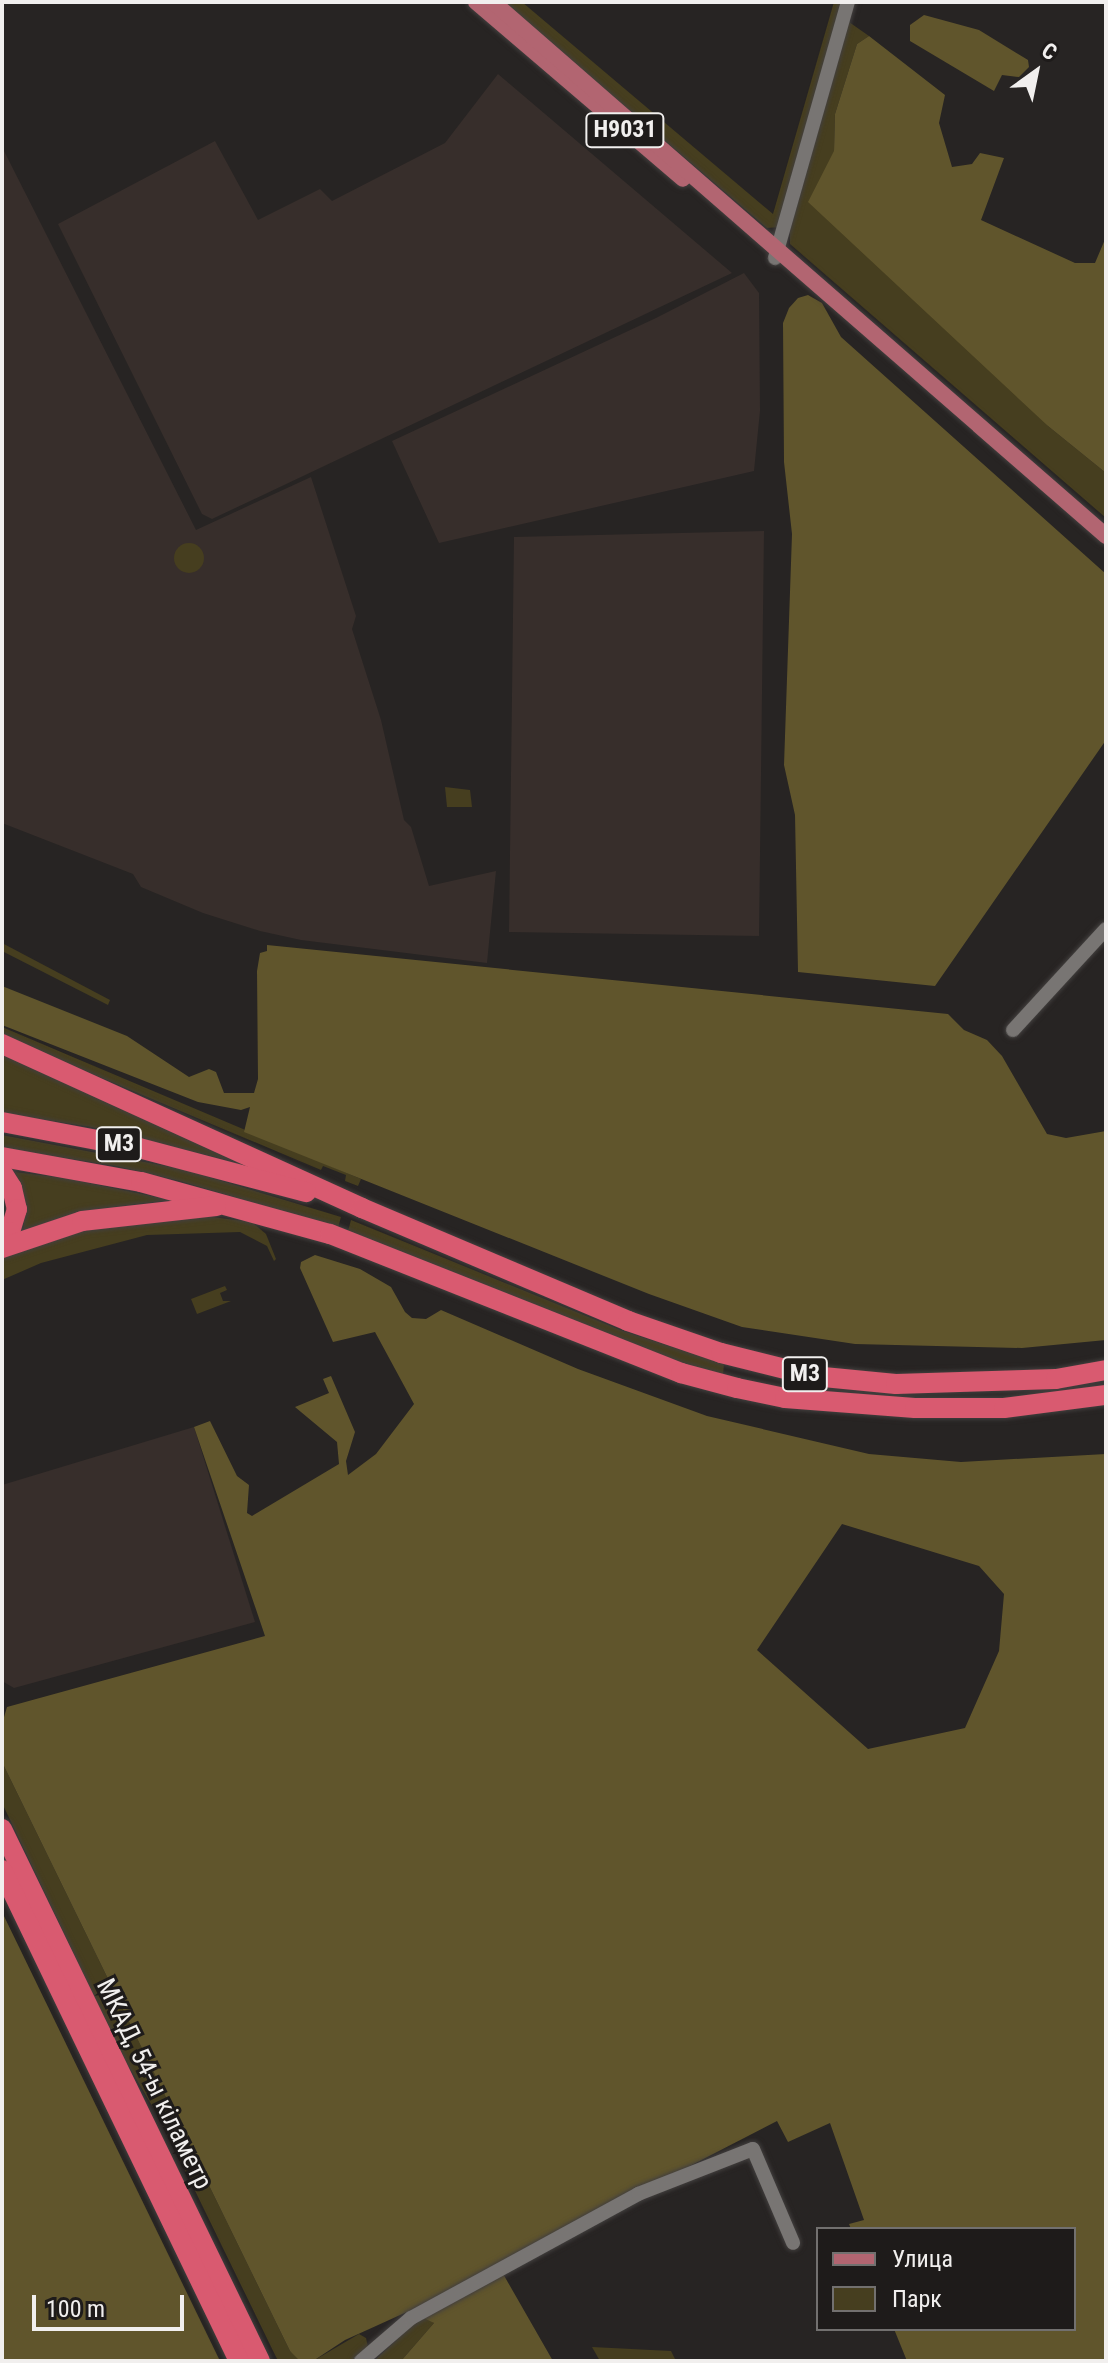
<!DOCTYPE html>
<meta charset="utf-8">
<style>
body{margin:0}
#map{position:relative;width:1108px;height:2363px;overflow:hidden;background:#272423;font-family:"Roboto Condensed",sans-serif}
div>[style]{position:absolute}
.built>*{inset:0;background:#372e2b}
.green>*{inset:0;background:#463e1f}
.round{border-radius:50%}
.forest>*{inset:0;background:#60552c}
.roads{filter:drop-shadow(0 0 2px #423f3e) drop-shadow(0 0 2px #423f3e)}
.minor>*{height:14px;margin:-7px;padding:0 7px;transform-origin:7px;border-radius:7px;background:#787573}
.major>*{height:16px;margin:-8px;padding:0 8px;transform-origin:8px;border-radius:8px;background:#b26571}
.highway>*{height:20px;margin:-10px;padding:0 10px;transform-origin:10px;border-radius:10px;background:#d95a70}
span{translate:-50% -50%;white-space:nowrap;text-align:center;line-height:1.15;-webkit-text-stroke:6px #1e1b1a;paint-order:stroke}
.shield-label span{padding:2px 6px;background:#1e1b1a;border:2px solid;border-radius:6px;-webkit-text-stroke-width:0}
.shield-label{font-size:24px;color:#f1efee;font-weight:700}
.street-label{font-size:26px;color:#f1efee}
.frame{position:absolute;inset:0;border:4px solid #f1efee;pointer-events:none}
.legend{position:absolute;left:816px;top:2227px;width:260px;height:104px;box-sizing:border-box;background:#1e1b1a;border:2px solid #72706f;margin:0;padding:10px 14px;list-style:none;font-size:24px;color:#f1efee}
.legend li{display:flex;align-items:center;gap:16px;height:40px}
.legend b{width:40px;border:2px solid #72706f}
.north{position:absolute;left:996px;top:32px;width:80px;height:80px;-webkit-text-stroke:6px #1e1b1a;paint-order:stroke;rotate:33deg;font-size:22px;font-weight:700;line-height:32px;text-align:center;color:#f1efee}
.north::after{content:'';display:block;margin:auto;width:28px;height:36px;background:#f1efee;clip-path:polygon(50% 0,100% 100%,50% 72%,0 100%)}
.scale{position:absolute;left:32px;top:2295px;width:152px;height:36px;box-sizing:border-box;border:4px solid #f1efee;border-top:0;padding-left:10px;font-size:24px;line-height:28px;white-space:nowrap;color:#f1efee;-webkit-text-stroke:6px #1e1b1a;paint-order:stroke}
</style>
<div id="map">
<div class="built">
<div style="clip-path:polygon(498px 74px,732px 273px,212px 519px,202px 514px,58px 224px,215px 141px,258px 220px,320px 189px,332px 201px,445px 143px)"></div>
<div style="clip-path:polygon(2px 147px,196px 530px,311px 477px,356px 616px,352px 629px,381px 720px,404px 820px,411px 827px,429px 886px,496px 871px,487px 963px,301px 940px,260px 931px,203px 913px,141px 887px,133px 874px,2px 823px)"></div>
<div style="clip-path:polygon(744px 273px,759px 293px,760px 411px,754px 471px,439px 543px,392px 441px,656px 318px)"></div>
<div style="clip-path:polygon(764px 531px,759px 936px,509px 932px,514px 537px)"></div>
<div style="clip-path:polygon(194px 1427px,255px 1622px,14px 1688px,2px 1681px,2px 1485px)"></div>
</div>
<div class="green">
<div style="clip-path:polygon(503px 2px,522px 2px,773px 214px,834px 2px,843px 2px,780px 227px,767px 228px)"></div>
<div style="clip-path:polygon(849px 22px,869px 36px,857px 44px,835px 114px,834px 151px,1048px 426px,1106px 473px,1106px 518px,790px 244px,790px 231px)"></div>
<div class="round" style="left:174px;top:543px;width:30px;height:30px"></div>
<div style="clip-path:polygon(445px 787px,470px 790px,472px 807px,447px 807px)"></div>
<div style="clip-path:polygon(2px 943px,110px 1000px,108px 1005px,2px 951px)"></div>
<div style="clip-path:polygon(2px 1027px,361px 1179px,358px 1186px,345px 1181px,346px 1175px,323px 1166px,321px 1170px,2px 1036px)"></div>
<div style="clip-path:polygon(2px 1055px,260px 1168px,91px 1127px,2px 1113px)"></div>
<div style="clip-path:polygon(2px 1135px,182px 1169px,341px 1217px,338px 1228px,180px 1181px,116px 1166px,2px 1148px)"></div>
<div style="clip-path:polygon(15px 1172px,64px 1178px,171px 1200px,81px 1211px,23px 1231px,26px 1203px)"></div>
<div style="clip-path:polygon(188px 1214px,252px 1222px,266px 1234px,276px 1259px,274px 1261px,267px 1246px,240px 1232px,147px 1235px,41px 1263px,2px 1280px,2px 1255px,47px 1237px)"></div>
<div style="clip-path:polygon(351px 1220px,623px 1331px,724px 1364px,723px 1375px,643px 1351px,348px 1231px)"></div>
<div style="clip-path:polygon(225px 1286px,227px 1290px,220px 1293px,223px 1301px,231px 1301px,197px 1314px,191px 1299px)"></div>
<div style="clip-path:polygon(2px 1762px,290px 2351px,304px 2361px,278px 2361px,161px 2121px,122px 2055px,2px 1803px)"></div>
<div style="clip-path:polygon(423px 2315px,434px 2323px,401px 2361px,374px 2361px)"></div>
<div style="clip-path:polygon(359px 2334px,366px 2338px,368px 2347px,353px 2361px,313px 2361px)"></div>
<div style="clip-path:polygon(592px 2347px,671px 2351px,676px 2361px,600px 2361px)"></div>
</div>
<div class="forest">
<div style="clip-path:polygon(924px 15px,979px 30px,1028px 60px,1029px 67px,1019px 77px,1002px 75px,994px 91px,910px 41px,910px 25px)"></div>
<div style="clip-path:polygon(869px 36px,945px 95px,939px 123px,952px 167px,972px 164px,980px 153px,1004px 158px,981px 220px,1075px 263px,1095px 263px,1106px 237px,1106px 473px,1048px 426px,808px 202px,834px 151px,835px 114px,857px 44px)"></div>
<div style="clip-path:polygon(808px 295px,822px 303px,841px 337px,1106px 574px,1106px 740px,935px 986px,798px 972px,795px 815px,784px 765px,792px 534px,784px 462px,783px 323px,789px 308px,798px 298px)"></div>
<div style="clip-path:polygon(267px 945px,948px 1014px,964px 1030px,987px 1040px,1002px 1056px,1047px 1134px,1066px 1138px,1106px 1131px,1106px 1340px,1022px 1348px,855px 1344px,742px 1327px,649px 1294px,244px 1132px,250px 1107px,241px 1110px,198px 1102px,2px 1025px,2px 986px,127px 1036px,189px 1077px,209px 1069px,216px 1072px,224px 1093px,254px 1093px,258px 1079px,257px 971px,260px 953px,267px 951px)"></div>
<div style="clip-path:polygon(evenodd,315px 1255px,360px 1269px,391px 1287px,405px 1312px,412px 1318px,426px 1319px,441px 1310px,578px 1369px,707px 1416px,869px 1454px,961px 1462px,1106px 1454px,1106px 2361px,907px 2361px,894px 2329px,1074px 2329px,1074px 2229px,851px 2229px,849px 2224px,864px 2220px,830px 2123px,788px 2142px,777px 2121px,498px 2265px,553px 2361px,401px 2361px,434px 2323px,409px 2311px,345px 2340px,313px 2361px,299px 2360px,290px 2351px,2px 1762px,2px 1724px,7px 1707px,265px 1636px,194px 1427px,210px 1421px,237px 1476px,249px 1485px,247px 1513px,252px 1516px,339px 1464px,337px 1442px,295px 1407px,329px 1393px,323px 1379px,331px 1376px,355px 1432px,346px 1461px,348px 1475px,376px 1454px,414px 1404px,375px 1332px,333px 1342px,300px 1268px,301px 1262px,315px 1255px,842px 1524px,979px 1566px,1004px 1594px,999px 1651px,965px 1728px,868px 1749px,757px 1650px,842px 1524px)"></div>
<div style="clip-path:polygon(2px 1912px,220px 2361px,2px 2361px)"></div>
</div>
<div class="roads">
<div class="minor">
<div style="left:775px;top:258px;width:266px;rotate:-74.1deg"></div>
<div style="left:1013px;top:1030px;width:137px;rotate:-47.4deg"></div>
<div style="left:361px;top:2361px;width:66px;rotate:-40.7deg"></div>
<div style="left:411px;top:2318px;width:259px;rotate:-28.6deg"></div>
<div style="left:638px;top:2194px;width:123px;rotate:-21.4deg"></div>
<div style="left:753px;top:2149px;width:102px;rotate:66.9deg"></div>
</div>
<div class="major">
<div style="left:476px;top:2px;width:272px;rotate:40.5deg"></div>
<div style="left:493px;top:2px;width:813px;rotate:41.06deg"></div>
</div>
<div class="highway">
<div style="left:2px;top:1044px;width:396px;rotate:24.5deg"></div>
<div style="left:362px;top:1208px;width:289px;rotate:23deg"></div>
<div style="left:628px;top:1321px;width:98px;rotate:19deg"></div>
<div style="left:721px;top:1353px;width:95px;rotate:14deg"></div>
<div style="left:813px;top:1376px;width:83px;rotate:5.5deg"></div>
<div style="left:896px;top:1384px;width:160px;rotate:-1.8deg"></div>
<div style="left:1056px;top:1379px;width:51px;rotate:-10.2deg"></div>
<div style="left:2px;top:1122px;width:139px;rotate:10.7deg"></div>
<div style="left:139px;top:1148px;width:173px;rotate:14.8deg"></div>
<div style="left:2px;top:1157px;width:141px;rotate:10.2deg"></div>
<div style="left:141px;top:1182px;width:196px;rotate:15.4deg"></div>
<div style="left:330px;top:1234px;width:378px;rotate:21.6deg"></div>
<div style="left:681px;top:1373px;width:58px;rotate:15deg"></div>
<div style="left:737px;top:1388px;width:49px;rotate:11.8deg"></div>
<div style="left:785px;top:1398px;width:130px;rotate:4.4deg"></div>
<div style="left:915px;top:1408px;width:89px"></div>
<div style="left:1004px;top:1408px;width:103px;rotate:-7.3deg"></div>
<div style="left:2px;top:1172px;width:19px;rotate:58deg"></div>
<div style="left:12px;top:1188px;width:22px;rotate:77deg"></div>
<div style="left:17px;top:1209px;width:24px;rotate:107deg"></div>
<div style="left:10px;top:1232px;width:12px;rotate:132deg"></div>
<div style="left:2px;top:1248px;width:84px;rotate:-18.6deg"></div>
<div style="left:82px;top:1221px;width:135px;rotate:-6.4deg"></div>
<div style="left:2px;top:1829px;width:591px;rotate:64.13deg"></div>
<div style="left:2px;top:1870px;width:545px;rotate:64.23deg"></div>
</div>
</div>
<div class="shield-label">
<span style="left:625px;top:130px">Н9031</span>
<span style="left:119px;top:1144px">М3</span>
<span style="left:805px;top:1374px">М3</span>
</div>
<div class="street-label">
<span style="left:154px;top:2084px;rotate:64deg">МКАД, 54-ы кіламетр</span>
</div>
<div class="frame"></div>
<ul class="legend">
<li><b style="height:10px;background:#b26571"></b>Улица</li>
<li><b style="height:22px;background:#463e1f"></b>Парк</li>
</ul>
<div class="north">С</div>
<div class="scale">100 m</div>
</div>
